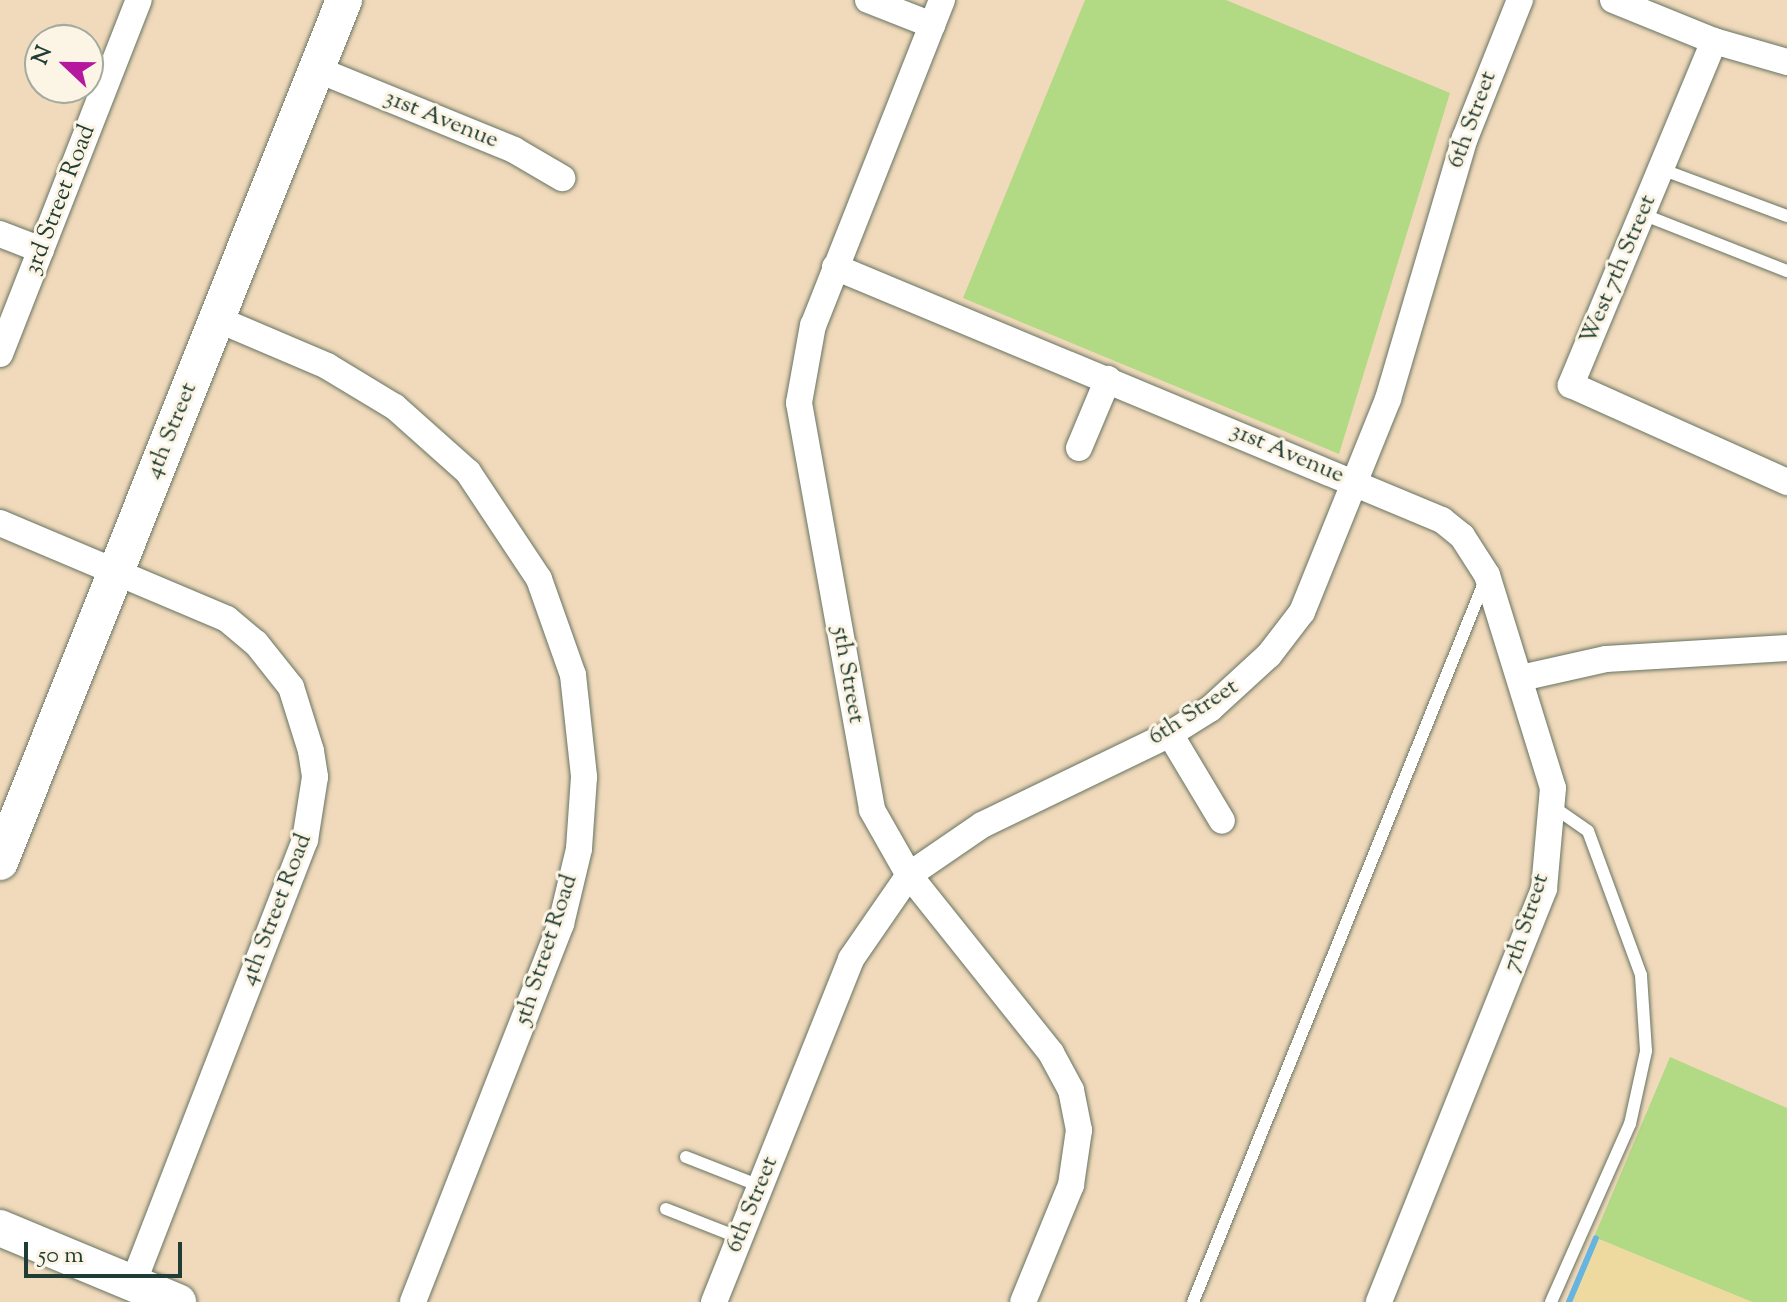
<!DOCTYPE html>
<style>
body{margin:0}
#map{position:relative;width:1787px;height:1302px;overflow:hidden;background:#f1dabb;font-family:"Sorts Mill Goudy",serif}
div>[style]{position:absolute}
.green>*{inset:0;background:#b2d983}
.sand>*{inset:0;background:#eeda9e}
.stream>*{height:6px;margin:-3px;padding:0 3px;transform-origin:3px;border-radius:3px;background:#65b5e0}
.roads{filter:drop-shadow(0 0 2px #687463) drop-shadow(0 0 2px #687463)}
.lane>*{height:12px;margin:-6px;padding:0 6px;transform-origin:6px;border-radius:6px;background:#fff}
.street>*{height:26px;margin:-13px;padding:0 13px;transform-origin:13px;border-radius:13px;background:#fff}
.secondary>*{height:36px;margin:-18px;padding:0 18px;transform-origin:18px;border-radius:18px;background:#fff}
span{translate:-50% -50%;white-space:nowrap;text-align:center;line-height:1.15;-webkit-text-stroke:6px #fcf5e5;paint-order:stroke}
.street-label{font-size:24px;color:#1f3d34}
.north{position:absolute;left:24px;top:24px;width:80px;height:80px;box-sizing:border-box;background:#fcf5e5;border:2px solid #a4ab9e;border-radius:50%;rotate:292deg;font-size:22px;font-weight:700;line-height:32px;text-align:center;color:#1f3d34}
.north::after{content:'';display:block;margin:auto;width:28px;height:36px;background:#b5179e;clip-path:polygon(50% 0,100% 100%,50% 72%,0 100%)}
.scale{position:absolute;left:24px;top:1242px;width:158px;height:36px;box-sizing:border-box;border:4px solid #1f3d34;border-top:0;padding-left:10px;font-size:24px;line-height:28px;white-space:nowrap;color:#1f3d34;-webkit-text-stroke:6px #fcf5e5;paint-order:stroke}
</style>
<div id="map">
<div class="green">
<div style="clip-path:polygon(1085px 0,1226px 0,1450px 93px,1339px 454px,963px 298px)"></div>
<div style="clip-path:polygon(1670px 1057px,1787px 1108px,1787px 1302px,1752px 1302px,1594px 1237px)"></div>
</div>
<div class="sand">
<div style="clip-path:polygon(1597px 1239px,1752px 1302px,1571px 1302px)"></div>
</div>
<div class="stream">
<div style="left:1569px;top:1302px;width:69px;rotate:-67.1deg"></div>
</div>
<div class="roads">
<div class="lane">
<div style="left:1661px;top:169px;width:134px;rotate:20.5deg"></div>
<div style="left:1642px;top:214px;width:156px;rotate:21.5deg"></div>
<div style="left:686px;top:1157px;width:79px;rotate:21.4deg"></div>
<div style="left:666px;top:1209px;width:79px;rotate:21.4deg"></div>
<div style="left:1193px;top:1302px;width:781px;rotate:-67.97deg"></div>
<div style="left:1551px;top:1302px;width:195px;rotate:-66.1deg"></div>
<div style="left:1630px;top:1124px;width:75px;rotate:-77.6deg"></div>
<div style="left:1646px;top:1051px;width:76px;rotate:-93.8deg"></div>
<div style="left:1641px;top:975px;width:153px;rotate:-110.2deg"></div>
<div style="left:1588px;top:831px;width:44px;rotate:-145.2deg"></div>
</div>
<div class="street">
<div style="left:868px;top:0;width:69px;rotate:21.3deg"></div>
<div style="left:942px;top:0;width:350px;rotate:111.6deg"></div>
<div style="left:813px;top:325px;width:79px;rotate:100.2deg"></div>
<div style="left:799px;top:403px;width:413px;rotate:79.8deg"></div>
<div style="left:872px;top:810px;width:75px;rotate:60.4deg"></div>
<div style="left:909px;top:875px;width:228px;rotate:51.4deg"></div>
<div style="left:1051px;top:1053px;width:42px;rotate:61.6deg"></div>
<div style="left:1071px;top:1090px;width:41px;rotate:78.7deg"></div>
<div style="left:1079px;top:1130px;width:56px;rotate:98.3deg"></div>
<div style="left:1071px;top:1185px;width:126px;rotate:112.3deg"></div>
<div style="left:1613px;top:0;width:109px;rotate:22.1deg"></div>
<div style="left:1714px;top:41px;width:76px;rotate:16deg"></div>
<div style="left:1714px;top:41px;width:373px;rotate:112.6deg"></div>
<div style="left:1571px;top:385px;width:237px;rotate:24.2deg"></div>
<div style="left:316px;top:69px;width:214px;rotate:22.2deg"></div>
<div style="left:514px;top:150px;width:56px;rotate:30.3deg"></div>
<div style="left:0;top:234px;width:44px;rotate:21.3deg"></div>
<div style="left:835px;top:267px;width:658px;rotate:22.63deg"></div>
<div style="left:1442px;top:520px;width:26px;rotate:39deg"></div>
<div style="left:1462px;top:536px;width:46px;rotate:57.3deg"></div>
<div style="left:1487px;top:575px;width:223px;rotate:72.8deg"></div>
<div style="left:1553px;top:788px;width:101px;rotate:95.1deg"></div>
<div style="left:1544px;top:889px;width:445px;rotate:111.8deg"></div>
<div style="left:217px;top:319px;width:120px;rotate:23.1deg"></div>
<div style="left:327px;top:366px;width:79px;rotate:31.1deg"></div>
<div style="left:395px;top:407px;width:98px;rotate:41.7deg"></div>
<div style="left:468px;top:472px;width:128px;rotate:56.4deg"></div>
<div style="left:539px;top:579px;width:102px;rotate:70.5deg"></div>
<div style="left:573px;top:675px;width:103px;rotate:83.8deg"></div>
<div style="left:584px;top:777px;width:72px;rotate:94deg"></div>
<div style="left:579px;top:849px;width:77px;rotate:103.5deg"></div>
<div style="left:561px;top:924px;width:406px;rotate:111.4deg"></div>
<div style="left:0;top:354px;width:380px;rotate:-68.6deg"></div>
<div style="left:1079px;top:448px;width:75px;rotate:-67.2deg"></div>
<div style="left:0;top:523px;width:246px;rotate:22.9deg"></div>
<div style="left:227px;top:619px;width:38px;rotate:40deg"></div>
<div style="left:256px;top:643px;width:56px;rotate:51.5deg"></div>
<div style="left:291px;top:687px;width:67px;rotate:72.6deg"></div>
<div style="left:311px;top:751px;width:26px;rotate:81deg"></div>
<div style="left:315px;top:777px;width:64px;rotate:99deg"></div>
<div style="left:305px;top:840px;width:475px;rotate:111.2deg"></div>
<div style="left:1521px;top:678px;width:87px;rotate:-12.6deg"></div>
<div style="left:1606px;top:659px;width:181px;rotate:-3.5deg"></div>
<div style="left:1170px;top:734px;width:101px;rotate:59.1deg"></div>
<div style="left:714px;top:1302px;width:369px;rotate:-68.2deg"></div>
<div style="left:851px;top:959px;width:102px;rotate:-55.4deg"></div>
<div style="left:909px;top:875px;width:88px;rotate:-34.4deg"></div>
<div style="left:982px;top:825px;width:209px;rotate:-25.8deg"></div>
<div style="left:1170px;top:734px;width:47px;rotate:-32deg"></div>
<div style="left:1210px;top:709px;width:80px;rotate:-42.5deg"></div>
<div style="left:1269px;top:655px;width:54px;rotate:-52.5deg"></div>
<div style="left:1302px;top:612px;width:230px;rotate:-68deg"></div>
<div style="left:1388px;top:399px;width:272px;rotate:-73.6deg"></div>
<div style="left:1465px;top:138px;width:149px;rotate:-68.3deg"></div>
</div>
<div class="secondary">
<div style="left:0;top:862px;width:928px;rotate:-68.24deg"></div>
<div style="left:0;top:1228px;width:193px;rotate:22.6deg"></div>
</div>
</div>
<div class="street-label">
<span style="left:441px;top:120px;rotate:22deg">31st Avenue</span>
<span style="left:1473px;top:120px;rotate:-70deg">6th Street</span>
<span style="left:61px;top:200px;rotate:-69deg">3rd Street Road</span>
<span style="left:1619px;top:270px;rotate:-67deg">West 7th Street</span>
<span style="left:172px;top:431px;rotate:-68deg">4th Street</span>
<span style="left:1287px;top:454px;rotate:23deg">31st Avenue</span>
<span style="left:847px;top:675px;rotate:80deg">5th Street</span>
<span style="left:1194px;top:713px;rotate:-33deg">6th Street</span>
<span style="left:277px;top:910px;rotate:-69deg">4th Street Road</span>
<span style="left:1527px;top:923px;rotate:-72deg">7th Street</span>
<span style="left:547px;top:950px;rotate:-72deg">5th Street Road</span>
<span style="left:753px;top:1205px;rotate:-68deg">6th Street</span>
</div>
<div class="north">N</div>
<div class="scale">50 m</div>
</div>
